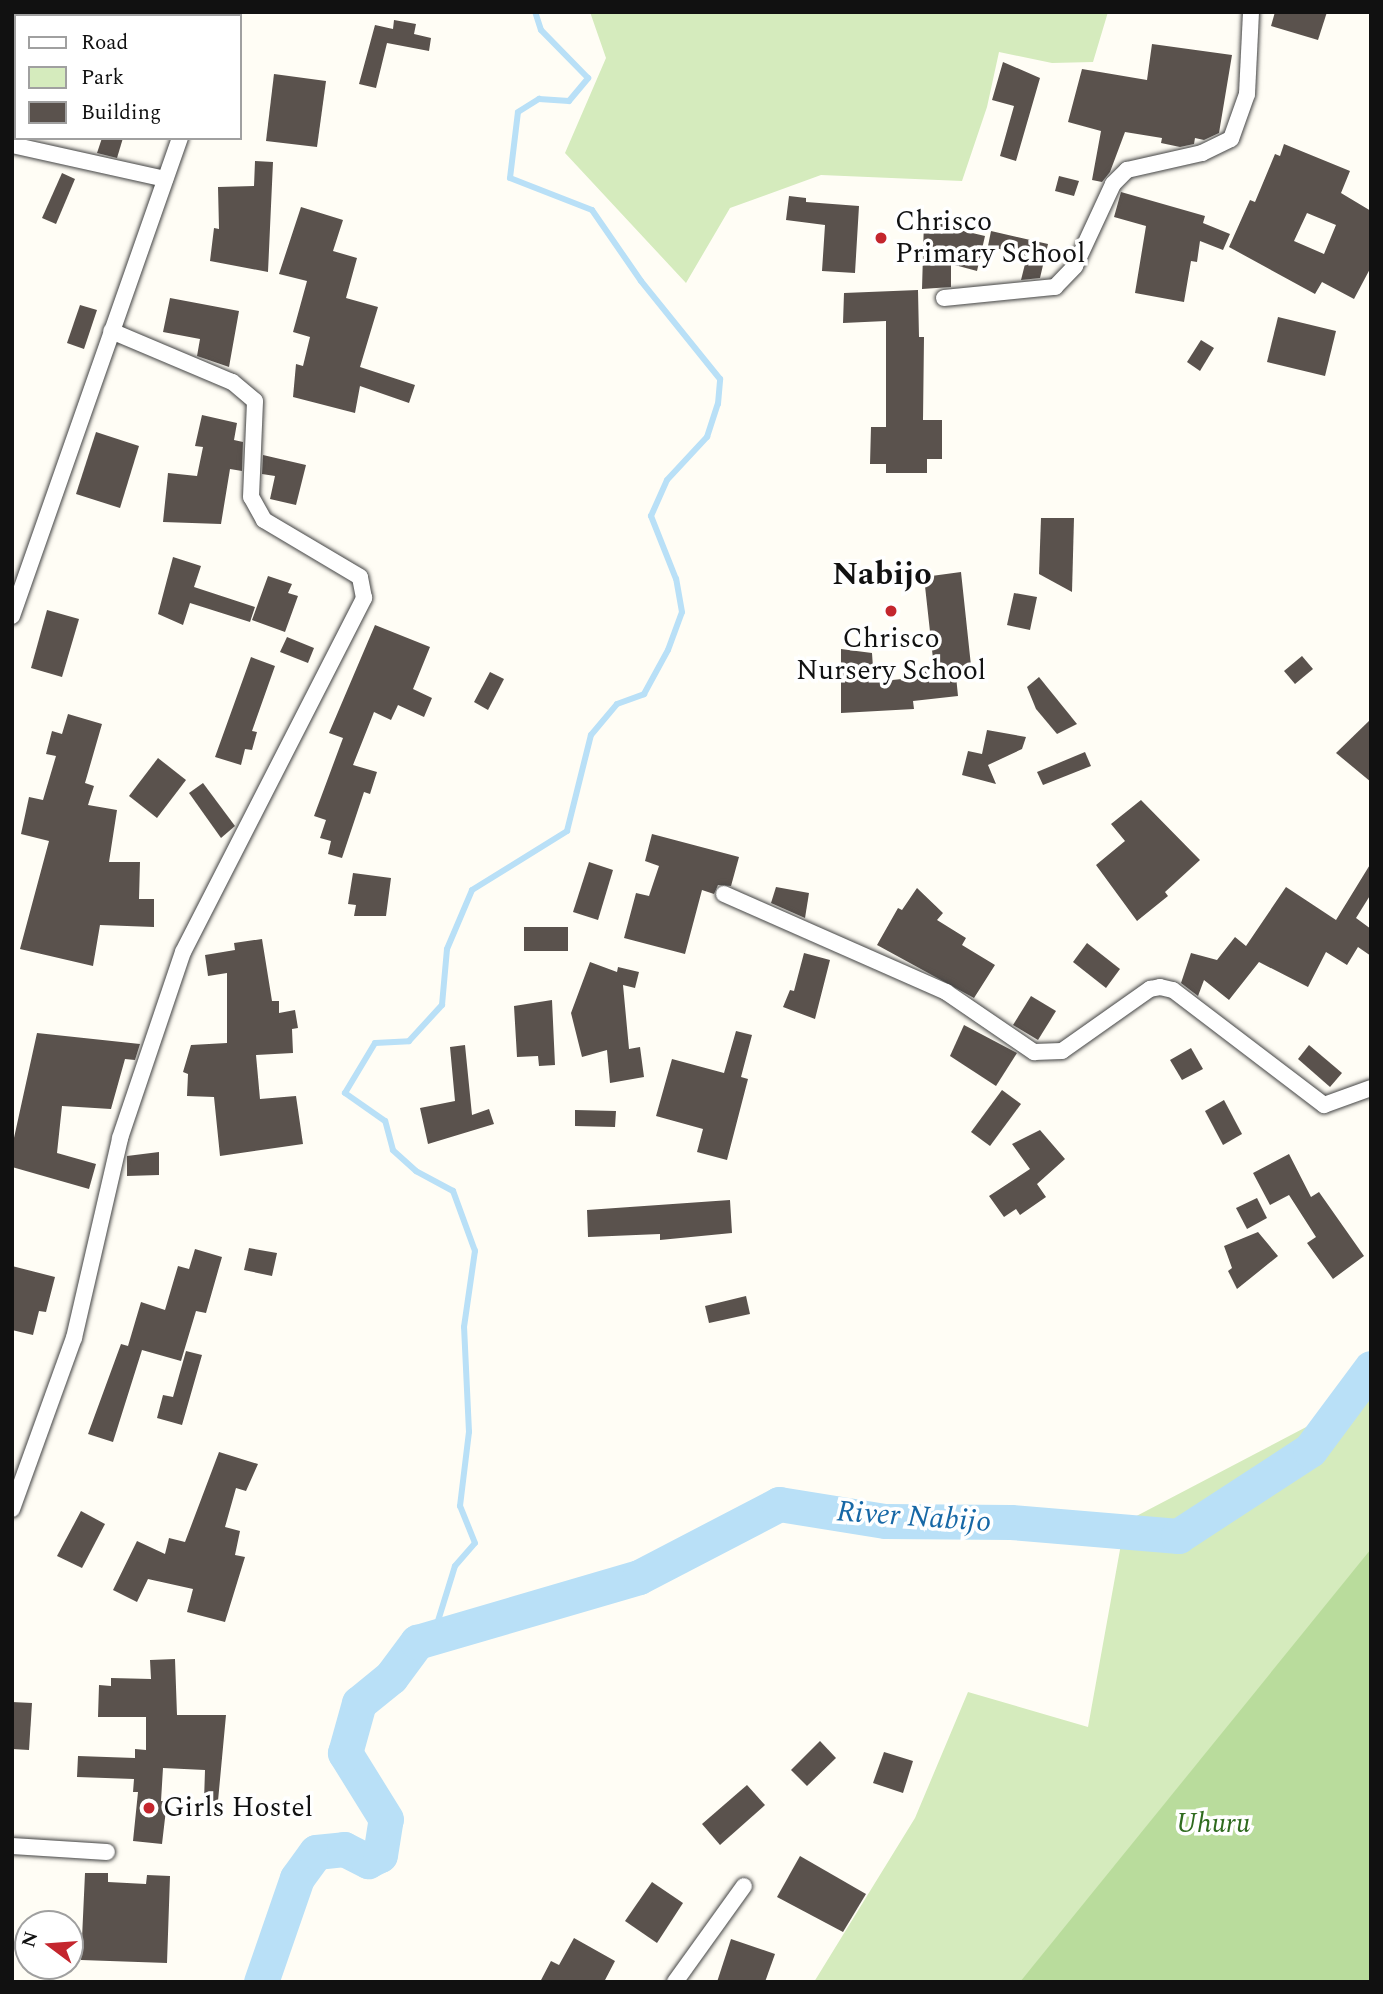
<!DOCTYPE html>
<style>
body{margin:0}
#map{position:relative;width:1383px;height:1994px;overflow:hidden;background:#fffdf5;font-family:Spectral,serif}
div>[style]{position:absolute}
.green>*{inset:0;background:#d5ebbd}
.forest>*{inset:0;background:#b9dc9c}
.stream>*{height:6px;margin:-3px;padding:0 3px;transform-origin:3px;border-radius:3px;background:#b9e0f7}
.river>*{height:35px;margin:-17.5px;padding:0 17.5px;transform-origin:17.5px;border-radius:17.5px;background:#b9e0f7}
.building>*{inset:0;background:#5a524d}
.roads{filter:drop-shadow(0 0 2px #444) drop-shadow(0 0 2px #444)}
.street>*{height:16px;margin:-8px;padding:0 8px;transform-origin:8px;border-radius:8px;background:#fff}
.dots>*{width:19px;height:19px;translate:-50% -50%;box-sizing:border-box;border:4px solid #fff;border-radius:50%}
span{translate:-50% -50%;white-space:nowrap;text-align:center;line-height:1.15;-webkit-text-stroke:7px #fff;paint-order:stroke}
.poi-label{font-size:28px;color:#111}
.left{translate:0 -50%;text-align:left}
.park-label{font-size:28px;color:#2f6b1f;font-style:italic}
.water-label{font-size:30px;color:#1768a6;font-style:italic}
.quarter-label{font-size:32px;color:#111;font-weight:700}
.frame{position:absolute;inset:0;border:14px solid #111;pointer-events:none}
.legend{position:absolute;left:14px;top:14px;width:228px;height:126px;box-sizing:border-box;background:#fff;border:2px solid #a0a0a0;margin:0;padding:9px 12px;list-style:none;font-size:21px;color:#111}
.legend li{display:flex;align-items:center;gap:14px;height:35px}
.legend b{width:35px;border:2px solid #a0a0a0}
.north{position:absolute;left:14px;top:1910px;width:70px;height:70px;box-sizing:border-box;background:#fff;border:2px solid #a0a0a0;border-radius:50%;rotate:286deg;font-size:19px;font-weight:700;line-height:28px;text-align:center;color:#111}
.north::after{content:'';display:block;margin:auto;width:24px;height:32px;background:#c4262e;clip-path:polygon(50% 0,100% 100%,50% 72%,0 100%)}
</style>
<div id="map">
<div class="green">
<div style="clip-path:polygon(590px 12px,1108px 12px,1093px 62px,1052px 63px,999px 52px,987px 107px,962px 181px,821px 175px,730px 208px,686px 283px,565px 153px,606px 58px)"></div>
<div style="clip-path:polygon(1371px 1393px,1371px 1982px,814px 1982px,915px 1818px,968px 1692px,1088px 1727px,1125px 1522px)"></div>
</div>
<div class="forest">
<div style="clip-path:polygon(1371px 1549px,1371px 1982px,1020px 1982px)"></div>
</div>
<div class="stream">
<div style="left:433px;top:1637px;width:74px;rotate:-72.8deg"></div>
<div style="left:455px;top:1566px;width:30px;rotate:-49deg"></div>
<div style="left:475px;top:1543px;width:40px;rotate:-112deg"></div>
<div style="left:460px;top:1506px;width:75px;rotate:-83.1deg"></div>
<div style="left:469px;top:1432px;width:105px;rotate:-92.7deg"></div>
<div style="left:464px;top:1327px;width:77px;rotate:-81.8deg"></div>
<div style="left:475px;top:1251px;width:64px;rotate:-110.1deg"></div>
<div style="left:453px;top:1191px;width:42px;rotate:-151.6deg"></div>
<div style="left:416px;top:1171px;width:31px;rotate:-138deg"></div>
<div style="left:393px;top:1150px;width:30px;rotate:-105deg"></div>
<div style="left:385px;top:1121px;width:49px;rotate:-145deg"></div>
<div style="left:345px;top:1093px;width:58px;rotate:-59deg"></div>
<div style="left:375px;top:1043px;width:34px;rotate:-3deg"></div>
<div style="left:409px;top:1041px;width:49px;rotate:-47.5deg"></div>
<div style="left:442px;top:1005px;width:56px;rotate:-84.9deg"></div>
<div style="left:447px;top:949px;width:64px;rotate:-67deg"></div>
<div style="left:472px;top:890px;width:112px;rotate:-31.8deg"></div>
<div style="left:567px;top:831px;width:99px;rotate:-76deg"></div>
<div style="left:591px;top:735px;width:40px;rotate:-50deg"></div>
<div style="left:617px;top:704px;width:29px;rotate:-20deg"></div>
<div style="left:644px;top:694px;width:50px;rotate:-61.4deg"></div>
<div style="left:668px;top:650px;width:40px;rotate:-69.8deg"></div>
<div style="left:682px;top:612px;width:34px;rotate:-100deg"></div>
<div style="left:676px;top:579px;width:68px;rotate:-111.6deg"></div>
<div style="left:651px;top:516px;width:39px;rotate:-66deg"></div>
<div style="left:667px;top:480px;width:59px;rotate:-47.1deg"></div>
<div style="left:707px;top:437px;width:35px;rotate:-72deg"></div>
<div style="left:718px;top:404px;width:25px;rotate:-85deg"></div>
<div style="left:720px;top:379px;width:126px;rotate:-128.9deg"></div>
<div style="left:641px;top:281px;width:86px;rotate:-124.6deg"></div>
<div style="left:592px;top:210px;width:88px;rotate:-158.7deg"></div>
<div style="left:510px;top:178px;width:66px;rotate:-83.1deg"></div>
<div style="left:518px;top:112px;width:25px;rotate:-32deg"></div>
<div style="left:539px;top:99px;width:30px;rotate:4deg"></div>
<div style="left:569px;top:101px;width:30px;rotate:-50deg"></div>
<div style="left:588px;top:78px;width:67px;rotate:-134.4deg"></div>
<div style="left:541px;top:30px;width:19px;rotate:-108deg"></div>
</div>
<div class="river">
<div style="left:261px;top:1982px;width:110px;rotate:-70.9deg"></div>
<div style="left:297px;top:1878px;width:32px;rotate:-54deg"></div>
<div style="left:316px;top:1852px;width:28px;rotate:-6deg"></div>
<div style="left:344px;top:1849px;width:27px;rotate:27deg"></div>
<div style="left:368px;top:1861px;width:13px;rotate:-27deg"></div>
<div style="left:380px;top:1855px;width:36px;rotate:-81deg"></div>
<div style="left:386px;top:1819px;width:78px;rotate:-121.8deg"></div>
<div style="left:345px;top:1753px;width:52px;rotate:-74.4deg"></div>
<div style="left:359px;top:1703px;width:41px;rotate:-39.1deg"></div>
<div style="left:391px;top:1677px;width:44px;rotate:-53.4deg"></div>
<div style="left:417px;top:1642px;width:231px;rotate:-16.3deg"></div>
<div style="left:639px;top:1577px;width:158px;rotate:-27.5deg"></div>
<div style="left:779px;top:1504px;width:107px;rotate:9.1deg"></div>
<div style="left:885px;top:1521px;width:126px;rotate:0.5deg"></div>
<div style="left:1011px;top:1522px;width:168px;rotate:4.8deg"></div>
<div style="left:1178px;top:1536px;width:158px;rotate:-33.1deg"></div>
<div style="left:1310px;top:1450px;width:102px;rotate:-53.4deg"></div>
</div>
<div class="building">
<div style="clip-path:polygon(1275px 12px,1327px 12px,1318px 40px,1271px 26px)"></div>
<div style="clip-path:polygon(394px 20px,416px 24px,414px 34px,431px 38px,429px 51px,387px 43px,376px 88px,359px 84px,375px 25px,393px 29px)"></div>
<div style="clip-path:polygon(1152px 44px,1232px 55px,1219px 133px,1204px 140px,1195px 138px,1194px 144px,1180px 147px,1161px 143px,1162px 138px,1125px 132px,1110px 172px,1102px 182px,1092px 180px,1101px 131px,1068px 122px,1082px 69px,1147px 80px)"></div>
<div style="clip-path:polygon(1003px 62px,1040px 78px,1016px 161px,1000px 156px,1014px 106px,992px 100px)"></div>
<div style="clip-path:polygon(274px 74px,326px 81px,317px 147px,266px 141px)"></div>
<div style="clip-path:polygon(102px 138px,123px 138px,117px 158px,97px 153px)"></div>
<div style="clip-path:polygon(evenodd,1284px 144px,1350px 171px,1341px 193px,1371px 211px,1371px 267px,1354px 299px,1322px 282px,1315px 294px,1229px 247px,1250px 200px,1255px 202px,1275px 154px,1280px 156px,1284px 144px,1307px 213px,1336px 225px,1324px 254px,1294px 241px,1307px 213px)"></div>
<div style="clip-path:polygon(255px 161px,273px 162px,268px 272px,210px 261px,214px 228px,219px 229px,218px 187px,254px 186px)"></div>
<div style="clip-path:polygon(62px 173px,75px 179px,56px 224px,42px 218px)"></div>
<div style="clip-path:polygon(1059px 176px,1079px 181px,1074px 196px,1055px 191px)"></div>
<div style="clip-path:polygon(1121px 192px,1205px 216px,1203px 223px,1230px 234px,1223px 250px,1200px 241px,1197px 262px,1191px 261px,1184px 302px,1135px 293px,1146px 226px,1114px 217px)"></div>
<div style="clip-path:polygon(789px 196px,806px 198px,806px 202px,859px 206px,855px 273px,822px 271px,825px 225px,786px 220px)"></div>
<div style="clip-path:polygon(301px 207px,343px 220px,333px 251px,357px 258px,346px 298px,378px 307px,360px 367px,415px 385px,409px 403px,360px 386px,355px 413px,293px 397px,296px 364px,303px 366px,310px 337px,293px 332px,307px 281px,279px 274px)"></div>
<div style="clip-path:polygon(951px 217px,951px 228px,985px 236px,977px 271px,951px 264px,951px 287px,922px 289px,924px 220px)"></div>
<div style="clip-path:polygon(991px 231px,1048px 244px,1040px 278px,1021px 280px,1027px 256px,988px 246px)"></div>
<div style="clip-path:polygon(918px 290px,919px 337px,924px 337px,923px 420px,942px 420px,942px 459px,927px 459px,927px 473px,886px 473px,886px 464px,870px 464px,871px 427px,886px 427px,886px 321px,843px 323px,844px 293px)"></div>
<div style="clip-path:polygon(170px 298px,239px 311px,229px 367px,197px 356px,200px 339px,163px 332px)"></div>
<div style="clip-path:polygon(80px 305px,97px 310px,84px 349px,67px 343px)"></div>
<div style="clip-path:polygon(1278px 317px,1336px 331px,1325px 376px,1267px 362px)"></div>
<div style="clip-path:polygon(1201px 340px,1214px 348px,1200px 371px,1187px 362px)"></div>
<div style="clip-path:polygon(202px 415px,237px 423px,234px 440px,243px 442px,242px 471px,230px 469px,221px 524px,163px 522px,168px 473px,197px 476px,203px 447px,195px 446px)"></div>
<div style="clip-path:polygon(96px 432px,139px 446px,120px 508px,76px 494px)"></div>
<div style="clip-path:polygon(263px 455px,306px 465px,296px 505px,270px 499px,275px 476px,262px 474px)"></div>
<div style="clip-path:polygon(1041px 518px,1074px 518px,1072px 592px,1039px 574px)"></div>
<div style="clip-path:polygon(173px 557px,201px 566px,194px 587px,255px 607px,250px 622px,190px 603px,183px 625px,158px 614px)"></div>
<div style="clip-path:polygon(961px 572px,972px 675px,956px 676px,958px 696px,913px 701px,914px 709px,841px 713px,841px 649px,872px 653px,874px 682px,920px 677px,920px 670px,934px 668px,924px 577px)"></div>
<div style="clip-path:polygon(268px 576px,292px 584px,288px 593px,298px 596px,285px 632px,252px 620px)"></div>
<div style="clip-path:polygon(1014px 593px,1037px 597px,1030px 630px,1007px 625px)"></div>
<div style="clip-path:polygon(47px 610px,79px 619px,62px 677px,31px 668px)"></div>
<div style="clip-path:polygon(375px 625px,430px 647px,413px 689px,432px 698px,424px 717px,398px 705px,391px 720px,374px 712px,353px 765px,377px 772px,370px 794px,364px 792px,342px 858px,328px 854px,331px 841px,320px 838px,326px 820px,314px 816px,343px 738px,329px 733px)"></div>
<div style="clip-path:polygon(287px 637px,314px 648px,308px 663px,280px 652px)"></div>
<div style="clip-path:polygon(1302px 656px,1313px 669px,1295px 684px,1284px 671px)"></div>
<div style="clip-path:polygon(251px 657px,275px 666px,252px 731px,257px 732px,252px 750px,245px 749px,241px 765px,215px 757px)"></div>
<div style="clip-path:polygon(490px 672px,504px 679px,488px 710px,474px 702px)"></div>
<div style="clip-path:polygon(1039px 677px,1077px 724px,1057px 734px,1036px 709px,1027px 687px)"></div>
<div style="clip-path:polygon(68px 714px,102px 724px,85px 783px,94px 786px,88px 805px,117px 810px,109px 862px,140px 862px,139px 899px,154px 899px,154px 927px,100px 925px,93px 966px,20px 949px,49px 841px,21px 834px,29px 797px,43px 800px,56px 756px,46px 754px,52px 731px,62px 734px)"></div>
<div style="clip-path:polygon(1371px 719px,1371px 782px,1336px 753px)"></div>
<div style="clip-path:polygon(987px 730px,1026px 737px,1022px 749px,988px 765px,996px 784px,962px 775px,968px 751px,982px 754px)"></div>
<div style="clip-path:polygon(1085px 752px,1091px 766px,1043px 785px,1037px 772px)"></div>
<div style="clip-path:polygon(158px 758px,186px 780px,157px 818px,129px 796px)"></div>
<div style="clip-path:polygon(203px 783px,235px 826px,221px 838px,189px 793px)"></div>
<div style="clip-path:polygon(1141px 800px,1200px 860px,1165px 892px,1168px 896px,1137px 921px,1096px 865px,1125px 841px,1111px 824px)"></div>
<div style="clip-path:polygon(652px 834px,739px 857px,731px 886px,718px 885px,714px 894px,702px 890px,685px 954px,624px 938px,636px 893px,649px 896px,659px 866px,645px 861px)"></div>
<div style="clip-path:polygon(589px 862px,613px 870px,598px 920px,573px 912px)"></div>
<div style="clip-path:polygon(1371px 863px,1371px 894px,1356px 918px,1371px 929px,1371px 956px,1358px 947px,1347px 965px,1326px 952px,1308px 987px,1259px 962px,1229px 1000px,1204px 980px,1198px 996px,1181px 983px,1191px 953px,1217px 960px,1235px 937px,1246px 946px,1286px 887px,1336px 920px)"></div>
<div style="clip-path:polygon(353px 873px,391px 878px,386px 916px,354px 916px,356px 905px,348px 904px)"></div>
<div style="clip-path:polygon(776px 887px,809px 893px,805px 918px,771px 903px)"></div>
<div style="clip-path:polygon(917px 888px,943px 913px,937px 920px,966px 938px,962px 945px,995px 965px,974px 998px,877px 945px,898px 908px,902px 910px)"></div>
<div style="clip-path:polygon(524px 927px,568px 927px,568px 951px,524px 951px)"></div>
<div style="clip-path:polygon(262px 939px,272px 1001px,279px 1001px,279px 1013px,295px 1010px,298px 1028px,292px 1029px,293px 1053px,256px 1055px,260px 1099px,296px 1096px,303px 1144px,220px 1156px,214px 1097px,187px 1096px,188px 1074px,183px 1072px,191px 1045px,227px 1043px,227px 973px,208px 976px,205px 955px,235px 950px,234px 943px)"></div>
<div style="clip-path:polygon(1087px 943px,1120px 969px,1106px 988px,1073px 962px)"></div>
<div style="clip-path:polygon(804px 953px,830px 960px,815px 1019px,783px 1007px,790px 990px,794px 991px)"></div>
<div style="clip-path:polygon(590px 962px,617px 972px,618px 967px,639px 972px,635px 988px,623px 985px,629px 1049px,640px 1047px,644px 1077px,610px 1083px,607px 1050px,582px 1057px,571px 1013px)"></div>
<div style="clip-path:polygon(1031px 996px,1056px 1011px,1038px 1040px,1013px 1025px)"></div>
<div style="clip-path:polygon(552px 1000px,555px 1065px,539px 1066px,538px 1056px,517px 1057px,514px 1006px)"></div>
<div style="clip-path:polygon(964px 1025px,1017px 1053px,996px 1086px,950px 1056px)"></div>
<div style="clip-path:polygon(736px 1031px,752px 1035px,741px 1077px,748px 1079px,727px 1160px,697px 1152px,703px 1129px,656px 1116px,672px 1059px,724px 1073px)"></div>
<div style="clip-path:polygon(37px 1033px,140px 1044px,135px 1060px,125px 1059px,111px 1109px,62px 1106px,57px 1153px,96px 1164px,89px 1189px,12px 1167px,12px 1147px)"></div>
<div style="clip-path:polygon(465px 1045px,472px 1115px,489px 1109px,494px 1124px,428px 1144px,420px 1108px,455px 1101px,450px 1047px)"></div>
<div style="clip-path:polygon(1309px 1045px,1342px 1073px,1330px 1087px,1298px 1059px)"></div>
<div style="clip-path:polygon(1191px 1048px,1203px 1069px,1182px 1080px,1170px 1060px)"></div>
<div style="clip-path:polygon(1002px 1090px,1021px 1104px,990px 1146px,971px 1132px)"></div>
<div style="clip-path:polygon(1224px 1100px,1242px 1134px,1223px 1145px,1205px 1111px)"></div>
<div style="clip-path:polygon(575px 1110px,616px 1111px,615px 1127px,575px 1126px)"></div>
<div style="clip-path:polygon(1040px 1130px,1065px 1159px,1037px 1184px,1046px 1197px,1020px 1215px,1016px 1209px,1004px 1217px,989px 1196px,1030px 1169px,1012px 1144px)"></div>
<div style="clip-path:polygon(159px 1152px,159px 1175px,127px 1176px,127px 1156px)"></div>
<div style="clip-path:polygon(1289px 1154px,1311px 1197px,1319px 1192px,1364px 1256px,1333px 1279px,1307px 1243px,1316px 1237px,1289px 1195px,1270px 1205px,1253px 1173px)"></div>
<div style="clip-path:polygon(1257px 1198px,1267px 1218px,1247px 1229px,1236px 1208px)"></div>
<div style="clip-path:polygon(730px 1200px,732px 1233px,660px 1240px,660px 1234px,588px 1237px,587px 1210px)"></div>
<div style="clip-path:polygon(1258px 1232px,1278px 1256px,1237px 1289px,1228px 1271px,1232px 1268px,1224px 1246px)"></div>
<div style="clip-path:polygon(249px 1248px,277px 1253px,272px 1276px,244px 1270px)"></div>
<div style="clip-path:polygon(195px 1249px,222px 1257px,206px 1313px,196px 1311px,181px 1361px,142px 1350px,113px 1442px,88px 1434px,121px 1344px,128px 1346px,141px 1302px,165px 1310px,178px 1266px,189px 1269px)"></div>
<div style="clip-path:polygon(12px 1266px,55px 1277px,46px 1312px,39px 1311px,33px 1335px,12px 1330px)"></div>
<div style="clip-path:polygon(746px 1296px,750px 1314px,709px 1323px,705px 1306px)"></div>
<div style="clip-path:polygon(186px 1351px,202px 1355px,182px 1425px,157px 1418px,163px 1395px,173px 1397px)"></div>
<div style="clip-path:polygon(219px 1452px,258px 1464px,246px 1491px,236px 1488px,225px 1527px,240px 1531px,235px 1555px,245px 1557px,225px 1622px,187px 1612px,193px 1589px,148px 1579px,137px 1602px,113px 1590px,137px 1541px,165px 1554px,169px 1538px,185px 1542px)"></div>
<div style="clip-path:polygon(81px 1511px,105px 1524px,82px 1568px,57px 1556px)"></div>
<div style="clip-path:polygon(175px 1659px,177px 1715px,226px 1715px,218px 1801px,204px 1801px,205px 1770px,163px 1768px,161px 1801px,167px 1801px,162px 1844px,133px 1841px,138px 1792px,133px 1792px,134px 1779px,77px 1777px,78px 1756px,135px 1758px,135px 1749px,146px 1750px,146px 1717px,98px 1717px,99px 1685px,111px 1686px,111px 1678px,151px 1679px,150px 1660px)"></div>
<div style="clip-path:polygon(12px 1702px,32px 1703px,29px 1750px,12px 1749px)"></div>
<div style="clip-path:polygon(820px 1741px,836px 1758px,807px 1786px,791px 1770px)"></div>
<div style="clip-path:polygon(884px 1752px,913px 1761px,903px 1793px,873px 1783px)"></div>
<div style="clip-path:polygon(747px 1785px,765px 1805px,720px 1845px,702px 1824px)"></div>
<div style="clip-path:polygon(800px 1856px,866px 1894px,843px 1932px,777px 1897px)"></div>
<div style="clip-path:polygon(85px 1873px,108px 1873px,108px 1882px,146px 1884px,147px 1875px,170px 1876px,167px 1963px,81px 1960px)"></div>
<div style="clip-path:polygon(652px 1882px,683px 1903px,657px 1943px,625px 1921px)"></div>
<div style="clip-path:polygon(574px 1938px,615px 1961px,604px 1982px,540px 1982px,551px 1961px,559px 1965px)"></div>
<div style="clip-path:polygon(731px 1939px,775px 1954px,765px 1982px,717px 1982px)"></div>
</div>
<div class="roads">
<div class="street">
<div style="left:224px;top:16px;width:4px;rotate:-76deg"></div>
<div style="left:12px;top:145px;width:157px;rotate:12.5deg"></div>
<div style="left:944px;top:298px;width:112px;rotate:-5.7deg"></div>
<div style="left:1055px;top:287px;width:29px;rotate:-46deg"></div>
<div style="left:1075px;top:266px;width:90px;rotate:-65.1deg"></div>
<div style="left:1113px;top:184px;width:20px;rotate:-45deg"></div>
<div style="left:1127px;top:170px;width:77px;rotate:-12.8deg"></div>
<div style="left:1202px;top:153px;width:32px;rotate:-26deg"></div>
<div style="left:1231px;top:139px;width:48px;rotate:-70.4deg"></div>
<div style="left:1247px;top:94px;width:82px;rotate:-87.2deg"></div>
<div style="left:12px;top:616px;width:507px;rotate:-70.64deg"></div>
<div style="left:724px;top:894px;width:243px;rotate:23.8deg"></div>
<div style="left:946px;top:992px;width:107px;rotate:34.3deg"></div>
<div style="left:1034px;top:1052px;width:28px;rotate:-2deg"></div>
<div style="left:1062px;top:1051px;width:108px;rotate:-35.2deg"></div>
<div style="left:1150px;top:989px;width:10px;rotate:-11deg"></div>
<div style="left:1160px;top:987px;width:13px;rotate:13deg"></div>
<div style="left:1173px;top:990px;width:190px;rotate:37.3deg"></div>
<div style="left:1324px;top:1105px;width:50px;rotate:-19.9deg"></div>
<div style="left:12px;top:1509px;width:182px;rotate:-70.1deg"></div>
<div style="left:74px;top:1338px;width:205px;rotate:-77deg"></div>
<div style="left:120px;top:1138px;width:196px;rotate:-71.3deg"></div>
<div style="left:183px;top:952px;width:398px;rotate:-62.9deg"></div>
<div style="left:364px;top:598px;width:21px;rotate:-101deg"></div>
<div style="left:360px;top:577px;width:112px;rotate:-149.3deg"></div>
<div style="left:264px;top:520px;width:26px;rotate:-119deg"></div>
<div style="left:251px;top:497px;width:96px;rotate:-87.6deg"></div>
<div style="left:255px;top:401px;width:30px;rotate:-140deg"></div>
<div style="left:232px;top:382px;width:131px;rotate:-157.1deg"></div>
<div style="left:12px;top:1846px;width:95px;rotate:3.6deg"></div>
<div style="left:675px;top:1982px;width:118px;rotate:-54.3deg"></div>
</div>
</div>
<div class="dots">
<div style="left:881px;top:238px;background:#c4262e"></div>
<div style="left:891px;top:611px;background:#c4262e"></div>
<div style="left:149px;top:1808px;background:#c4262e"></div>
</div>
<div class="poi-label">
<span class="left" style="left:895px;top:238px">Chrisco<br>Primary School</span>
<span style="left:891px;top:655px">Chrisco<br>Nursery School</span>
<span class="left" style="left:163px;top:1808px">Girls Hostel</span>
</div>
<div class="park-label">
<span style="left:1213px;top:1824px">Uhuru</span>
</div>
<div class="water-label">
<span style="left:914px;top:1517px;rotate:4deg">River Nabijo</span>
</div>
<div class="quarter-label">
<span style="left:882px;top:575px">Nabijo</span>
</div>
<div class="frame"></div>
<ul class="legend">
<li><b style="height:9px;background:#fff"></b>Road</li>
<li><b style="height:19px;background:#d5ebbd"></b>Park</li>
<li><b style="height:19px;background:#5a524d"></b>Building</li>
</ul>
<div class="north">N</div>
</div>
